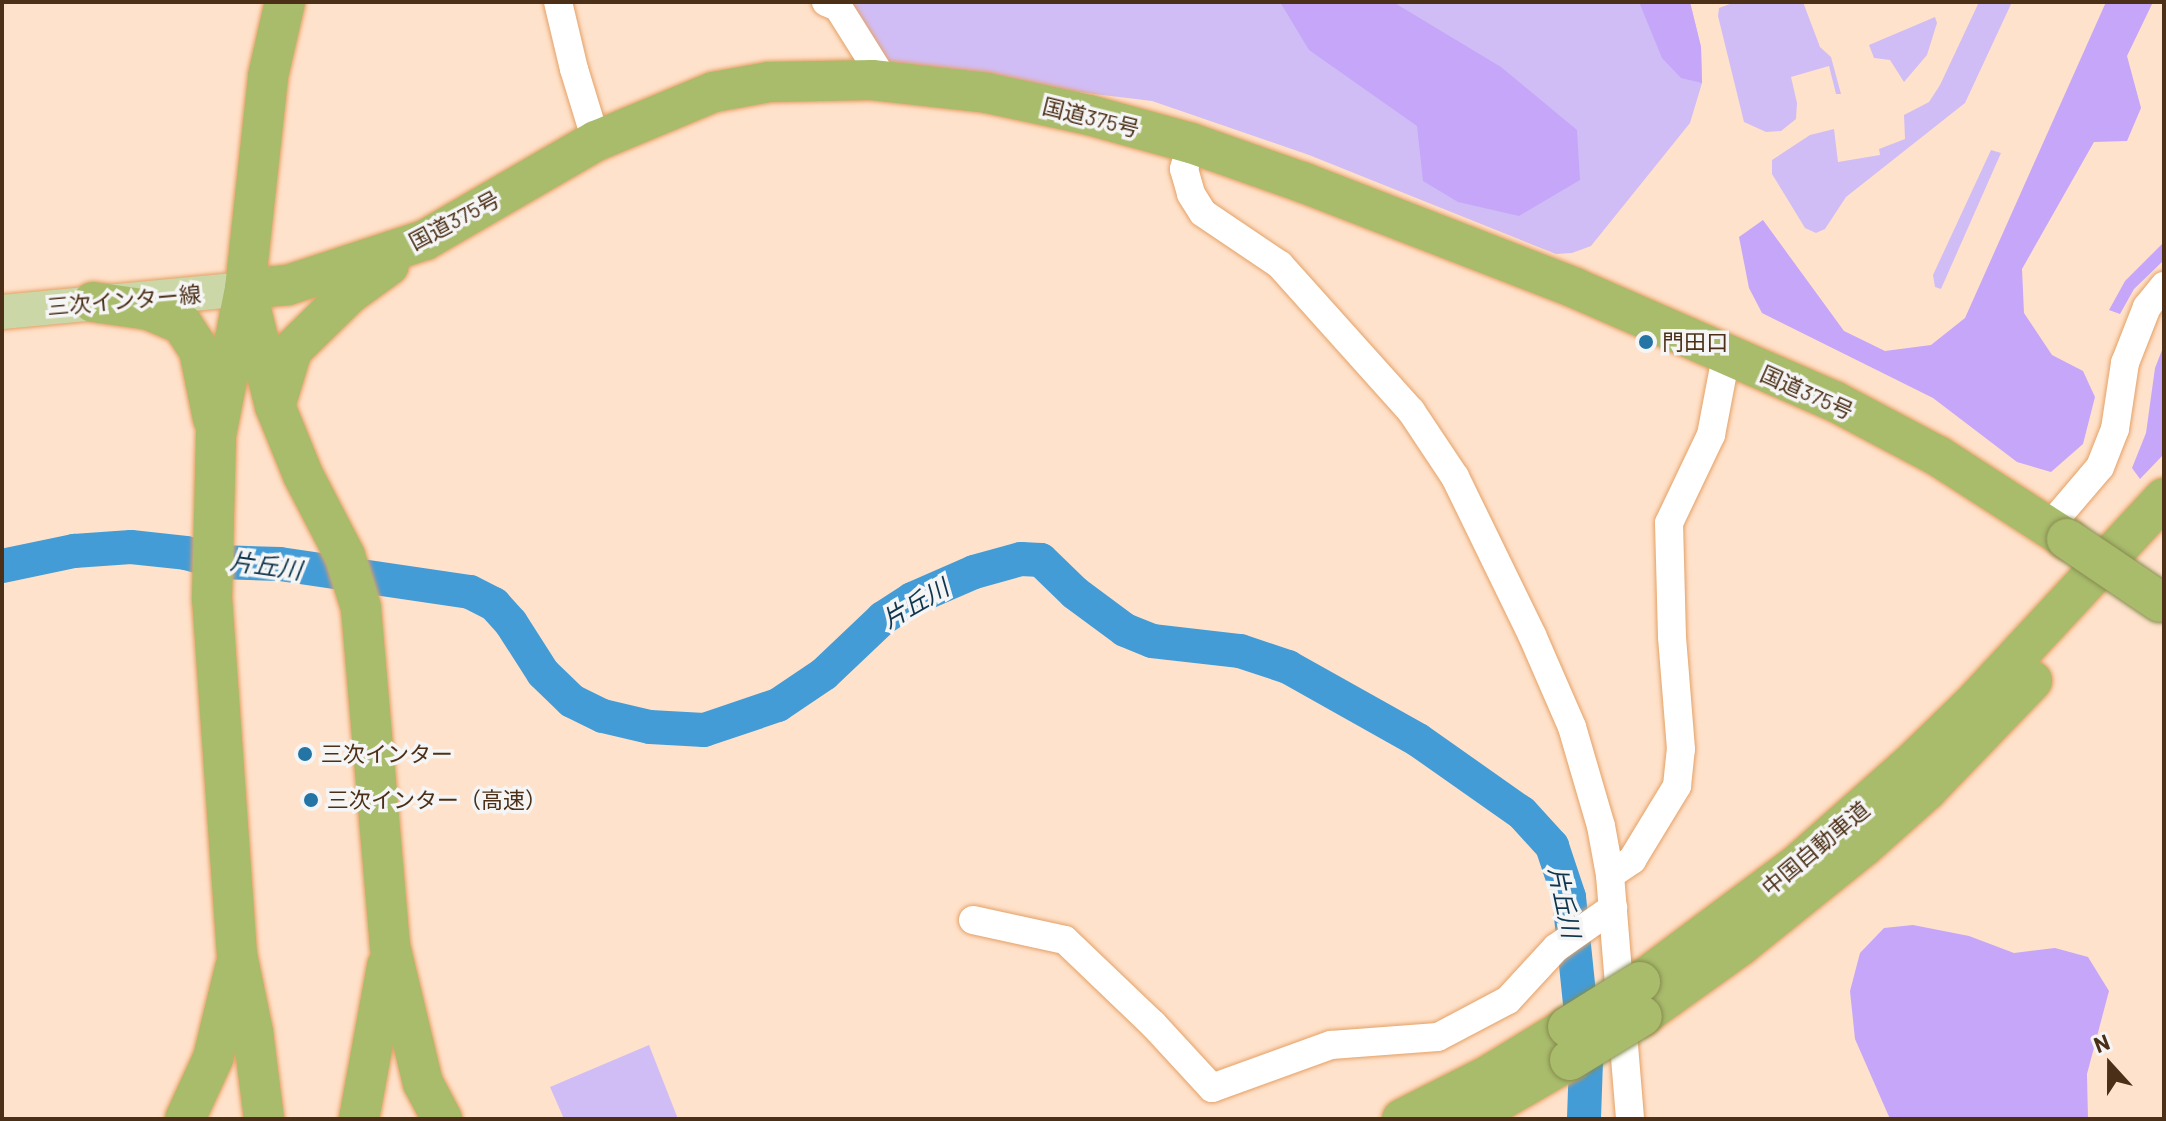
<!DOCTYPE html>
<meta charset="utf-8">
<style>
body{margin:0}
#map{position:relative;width:2166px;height:1121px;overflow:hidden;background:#ffe2cb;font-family:Barlow,"Noto Sans JP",sans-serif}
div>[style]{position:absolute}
.green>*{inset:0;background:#d1bdf5}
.forest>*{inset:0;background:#c5a6f9}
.river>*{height:34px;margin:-17px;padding:0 17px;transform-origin:17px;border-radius:17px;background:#449cd6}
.roads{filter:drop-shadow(0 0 2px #e4a166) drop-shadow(0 0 2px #e4a166)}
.minor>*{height:28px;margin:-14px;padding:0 14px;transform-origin:14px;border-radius:14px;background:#fff}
.major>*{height:34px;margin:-17px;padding:0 17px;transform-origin:17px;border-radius:17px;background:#cbd7a7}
.highway>*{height:40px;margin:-20px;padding:0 20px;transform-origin:20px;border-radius:20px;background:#a8bc6c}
.bridges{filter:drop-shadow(0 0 2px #878b4e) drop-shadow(0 0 2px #878b4e)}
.highway-bridge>*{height:40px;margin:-20px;padding:0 20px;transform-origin:20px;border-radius:20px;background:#a8bc6c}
.dots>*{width:22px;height:22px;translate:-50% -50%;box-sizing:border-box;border:4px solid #f5f5f5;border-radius:50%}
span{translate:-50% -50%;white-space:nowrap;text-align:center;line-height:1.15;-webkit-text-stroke:7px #f5f5f5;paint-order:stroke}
.street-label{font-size:22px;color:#4b2f17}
.poi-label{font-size:22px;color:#4b2f17}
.left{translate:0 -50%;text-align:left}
.water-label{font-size:24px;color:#0f354d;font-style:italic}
.frame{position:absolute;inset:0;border:4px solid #4b2f17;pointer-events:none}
.north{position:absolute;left:2070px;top:1025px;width:80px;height:80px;-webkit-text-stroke:6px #f5f5f5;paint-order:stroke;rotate:339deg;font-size:22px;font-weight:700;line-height:32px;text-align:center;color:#4b2f17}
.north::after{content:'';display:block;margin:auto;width:28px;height:36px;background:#4b2f17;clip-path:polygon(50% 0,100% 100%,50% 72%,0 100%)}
</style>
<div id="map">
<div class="green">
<div style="clip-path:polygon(840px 2px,1690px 2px,1701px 47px,1702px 83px,1690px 123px,1591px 246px,1572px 253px,1556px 254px,1309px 155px,1152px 101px,882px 68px)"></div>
<div style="clip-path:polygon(1735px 2px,1803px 2px,1820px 47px,1831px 57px,1841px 94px,1836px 94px,1829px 66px,1791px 77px,1797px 103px,1796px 119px,1781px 131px,1766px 132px,1744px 122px,1718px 16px,1719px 8px)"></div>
<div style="clip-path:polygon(1979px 2px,2012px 2px,1965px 103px,1846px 197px,1825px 229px,1816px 233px,1805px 228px,1772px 174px,1772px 160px,1810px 135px,1834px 129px,1838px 162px,1880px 155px,1879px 149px,1905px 139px,1904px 115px,1929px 102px,1940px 85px)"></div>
<div style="clip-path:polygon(1935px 17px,1937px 23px,1927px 55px,1904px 82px,1890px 60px,1874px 58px,1869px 45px)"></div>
<div style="clip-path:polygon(1991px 150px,2001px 153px,1941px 289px,1935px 287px,1933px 275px)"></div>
<div style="clip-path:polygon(649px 1045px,678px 1119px,564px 1119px,550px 1087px)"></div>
</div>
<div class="forest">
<div style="clip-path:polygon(1280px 2px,1393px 2px,1501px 67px,1577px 130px,1580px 180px,1519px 216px,1458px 202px,1423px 181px,1417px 126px,1309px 50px)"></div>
<div style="clip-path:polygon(1639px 2px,1690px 2px,1701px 47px,1702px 83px,1681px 78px,1662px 58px)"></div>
<div style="clip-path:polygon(2106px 2px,2153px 2px,2127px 56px,2141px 108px,2127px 141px,2094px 142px,2022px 269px,2024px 313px,2052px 355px,2083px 371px,2095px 397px,2083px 444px,2051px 472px,2017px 462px,1933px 398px,1762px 313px,1749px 288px,1739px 237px,1763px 220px,1844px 331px,1885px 351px,1931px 345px,1965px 318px)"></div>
<div style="clip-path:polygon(2164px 242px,2164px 260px,2134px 289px,2120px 314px,2109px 310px,2125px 281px)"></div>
<div style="clip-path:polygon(2164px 345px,2164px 454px,2140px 479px,2132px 468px,2146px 433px,2155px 368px)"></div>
<div style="clip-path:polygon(1913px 925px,1969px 936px,2014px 953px,2055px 948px,2088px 957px,2109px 991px,2087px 1074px,2088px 1119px,1890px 1119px,1855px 1039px,1850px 991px,1860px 953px,1884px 928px)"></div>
</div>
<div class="river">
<div style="left:2px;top:566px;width:74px;rotate:-11.8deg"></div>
<div style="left:74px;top:551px;width:57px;rotate:-4deg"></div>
<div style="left:131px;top:547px;width:55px;rotate:6.2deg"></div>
<div style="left:186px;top:553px;width:34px;rotate:15deg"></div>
<div style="left:219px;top:562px;width:61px;rotate:1.9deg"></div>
<div style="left:280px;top:564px;width:192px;rotate:8.4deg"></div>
<div style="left:470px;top:592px;width:27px;rotate:27deg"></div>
<div style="left:494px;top:604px;width:25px;rotate:48deg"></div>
<div style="left:511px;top:623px;width:59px;rotate:57.4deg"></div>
<div style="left:543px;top:673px;width:40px;rotate:44deg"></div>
<div style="left:572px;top:701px;width:34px;rotate:26deg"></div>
<div style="left:603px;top:716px;width:48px;rotate:13.2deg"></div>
<div style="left:650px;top:727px;width:54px;rotate:3.2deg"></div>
<div style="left:704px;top:730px;width:78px;rotate:-18.7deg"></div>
<div style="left:778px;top:705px;width:55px;rotate:-34deg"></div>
<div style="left:824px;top:674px;width:81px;rotate:-43.5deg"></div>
<div style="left:883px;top:618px;width:35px;rotate:-33deg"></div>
<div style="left:912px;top:599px;width:68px;rotate:-23.5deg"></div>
<div style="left:974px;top:572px;width:49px;rotate:-15.5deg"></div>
<div style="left:1021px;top:559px;width:20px;rotate:3deg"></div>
<div style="left:1041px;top:560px;width:47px;rotate:44.1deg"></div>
<div style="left:1075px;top:593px;width:62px;rotate:36.5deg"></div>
<div style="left:1125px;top:630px;width:29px;rotate:22deg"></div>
<div style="left:1152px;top:641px;width:89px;rotate:6.5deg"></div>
<div style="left:1240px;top:651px;width:51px;rotate:18.4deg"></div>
<div style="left:1288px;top:667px;width:149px;rotate:29.3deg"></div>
<div style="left:1418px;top:740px;width:127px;rotate:35.1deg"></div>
<div style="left:1522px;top:813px;width:45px;rotate:47.7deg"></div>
<div style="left:1552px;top:846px;width:54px;rotate:71.6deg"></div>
<div style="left:1569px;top:897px;width:165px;rotate:84.1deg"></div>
<div style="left:1586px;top:1061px;width:58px;rotate:92deg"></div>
</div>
<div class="roads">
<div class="minor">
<div style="left:558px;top:2px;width:69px;rotate:76.6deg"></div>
<div style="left:574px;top:69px;width:75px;rotate:73deg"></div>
<div style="left:826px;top:2px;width:13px;rotate:23deg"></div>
<div style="left:838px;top:7px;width:89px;rotate:57.9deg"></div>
<div style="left:1191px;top:143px;width:27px;rotate:105deg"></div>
<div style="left:1184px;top:169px;width:26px;rotate:74deg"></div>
<div style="left:1191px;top:194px;width:22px;rotate:58deg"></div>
<div style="left:1203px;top:213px;width:93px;rotate:34deg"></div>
<div style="left:1280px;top:265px;width:196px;rotate:48.1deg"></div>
<div style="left:1411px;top:411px;width:79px;rotate:56.3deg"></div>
<div style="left:1455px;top:477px;width:176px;rotate:64deg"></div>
<div style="left:1532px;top:635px;width:100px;rotate:66.5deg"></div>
<div style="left:1572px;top:727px;width:103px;rotate:73.7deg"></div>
<div style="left:1601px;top:826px;width:50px;rotate:79.6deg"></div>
<div style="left:1610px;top:875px;width:245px;rotate:85.3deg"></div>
<div style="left:2048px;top:528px;width:80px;rotate:-49.6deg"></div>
<div style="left:2100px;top:467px;width:41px;rotate:-68.5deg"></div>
<div style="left:2115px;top:429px;width:67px;rotate:-81.4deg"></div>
<div style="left:2125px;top:363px;width:60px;rotate:-68.6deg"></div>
<div style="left:2147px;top:307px;width:27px;rotate:-51deg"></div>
<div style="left:1610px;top:875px;width:27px;rotate:-34deg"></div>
<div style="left:1632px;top:860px;width:87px;rotate:-58.7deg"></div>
<div style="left:1677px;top:786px;width:37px;rotate:-84deg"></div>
<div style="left:1681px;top:749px;width:112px;rotate:-94.6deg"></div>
<div style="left:1672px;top:637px;width:114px;rotate:-91.5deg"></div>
<div style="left:1669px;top:523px;width:98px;rotate:-64.5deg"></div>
<div style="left:1711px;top:435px;width:80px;rotate:-79.2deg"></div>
<div style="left:973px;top:920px;width:94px;rotate:12.3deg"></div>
<div style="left:1065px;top:940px;width:122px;rotate:43.7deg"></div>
<div style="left:1153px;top:1024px;width:87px;rotate:47.3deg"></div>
<div style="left:1212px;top:1088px;width:127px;rotate:-19.9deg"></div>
<div style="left:1331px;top:1045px;width:107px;rotate:-4.3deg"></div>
<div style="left:1438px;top:1037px;width:79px;rotate:-27.9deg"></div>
<div style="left:1508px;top:1000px;width:71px;rotate:-47.3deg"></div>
<div style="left:1556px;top:948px;width:70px;rotate:-35.1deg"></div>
</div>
<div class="major">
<div style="left:2px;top:312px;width:244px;rotate:-5.4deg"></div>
</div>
<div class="highway">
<div style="left:245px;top:289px;width:43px;rotate:-5.3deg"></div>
<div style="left:288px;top:285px;width:144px;rotate:-18.2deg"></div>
<div style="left:425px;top:240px;width:198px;rotate:-30.1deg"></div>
<div style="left:596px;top:141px;width:128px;rotate:-22.6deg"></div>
<div style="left:714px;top:92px;width:56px;rotate:-10.3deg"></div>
<div style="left:769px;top:82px;width:103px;rotate:-1.1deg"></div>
<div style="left:872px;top:80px;width:116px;rotate:6.4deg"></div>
<div style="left:987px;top:93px;width:104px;rotate:12.2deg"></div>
<div style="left:1089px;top:115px;width:106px;rotate:15.4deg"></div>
<div style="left:1191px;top:143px;width:118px;rotate:19.4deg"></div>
<div style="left:1302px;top:182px;width:293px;rotate:21.2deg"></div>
<div style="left:1575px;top:288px;width:283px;rotate:23.6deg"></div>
<div style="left:1834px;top:401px;width:118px;rotate:27.9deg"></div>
<div style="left:1938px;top:456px;width:153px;rotate:32.8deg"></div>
<div style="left:248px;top:298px;width:111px;rotate:76deg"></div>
<div style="left:275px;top:406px;width:74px;rotate:67.9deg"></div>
<div style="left:303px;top:475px;width:91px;rotate:62.6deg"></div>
<div style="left:345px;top:556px;width:54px;rotate:72.9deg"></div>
<div style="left:361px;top:608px;width:339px;rotate:85.1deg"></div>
<div style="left:390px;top:946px;width:141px;rotate:76.5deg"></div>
<div style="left:423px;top:1083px;width:41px;rotate:62.2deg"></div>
<div style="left:93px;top:302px;width:57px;rotate:8.1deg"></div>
<div style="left:149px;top:310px;width:36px;rotate:23deg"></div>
<div style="left:182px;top:324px;width:31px;rotate:57deg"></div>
<div style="left:199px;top:350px;width:70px;rotate:78.5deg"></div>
<div style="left:275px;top:406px;width:59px;rotate:-73.1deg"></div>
<div style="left:292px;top:350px;width:80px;rotate:-44.5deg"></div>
<div style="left:349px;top:294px;width:49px;rotate:-35.9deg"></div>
<div style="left:1640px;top:982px;width:196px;rotate:-36.7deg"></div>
<div style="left:1797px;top:865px;width:149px;rotate:-41.5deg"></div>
<div style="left:1909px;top:766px;width:86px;rotate:-44.1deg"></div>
<div style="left:1971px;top:706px;width:284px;rotate:-47.1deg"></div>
<div style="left:1642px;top:1016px;width:122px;rotate:-35.6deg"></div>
<div style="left:1741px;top:945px;width:158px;rotate:-38.8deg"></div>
<div style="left:1864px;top:846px;width:83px;rotate:-41.6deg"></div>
<div style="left:1926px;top:791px;width:153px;rotate:-46.1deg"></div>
<div style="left:185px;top:1119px;width:67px;rotate:-65.3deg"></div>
<div style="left:213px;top:1058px;width:93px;rotate:-76.3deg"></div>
<div style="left:264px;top:1119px;width:88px;rotate:-97.2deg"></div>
<div style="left:253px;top:1032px;width:79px;rotate:-101.7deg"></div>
<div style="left:237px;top:955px;width:357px;rotate:-94deg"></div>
<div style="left:212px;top:599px;width:164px;rotate:-88.6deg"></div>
<div style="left:216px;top:435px;width:149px;rotate:-78.8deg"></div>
<div style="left:245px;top:289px;width:214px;rotate:-83.8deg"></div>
<div style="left:268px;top:76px;width:76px;rotate:-77.1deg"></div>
<div style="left:359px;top:1119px;width:156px;rotate:-79.6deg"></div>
<div style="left:1402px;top:1119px;width:97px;rotate:-26.8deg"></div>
<div style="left:1489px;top:1075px;width:92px;rotate:-31.3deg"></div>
<div style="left:1468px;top:1119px;width:118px;rotate:-30deg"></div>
</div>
</div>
<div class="bridges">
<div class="highway-bridge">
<div style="left:2067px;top:539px;width:112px;rotate:34.1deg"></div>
<div style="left:1568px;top:1027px;width:85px;rotate:-32deg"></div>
<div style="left:1570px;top:1060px;width:84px;rotate:-31.4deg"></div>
</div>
</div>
<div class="dots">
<div style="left:1646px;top:342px;background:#2474a6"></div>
<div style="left:305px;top:754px;background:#2474a6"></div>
<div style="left:311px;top:800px;background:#2474a6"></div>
</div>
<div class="street-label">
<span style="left:1091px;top:117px;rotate:14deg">国道375号</span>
<span style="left:454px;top:220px;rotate:-28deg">国道375号</span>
<span style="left:124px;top:300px;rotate:-5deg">三次インター線</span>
<span style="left:1807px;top:392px;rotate:24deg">国道375号</span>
<span style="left:1815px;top:848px;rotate:-40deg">中国自動車道</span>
</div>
<div class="poi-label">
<span class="left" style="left:1662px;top:342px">門田口</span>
<span class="left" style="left:321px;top:754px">三次インター</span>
<span class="left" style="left:327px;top:800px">三次インター（高速）</span>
</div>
<div class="water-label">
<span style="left:266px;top:565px;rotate:8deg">片丘川</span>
<span style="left:915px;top:603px;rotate:-30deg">片丘川</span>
<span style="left:1565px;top:902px;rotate:78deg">片丘川</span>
</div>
<div class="frame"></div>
<div class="north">N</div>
</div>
